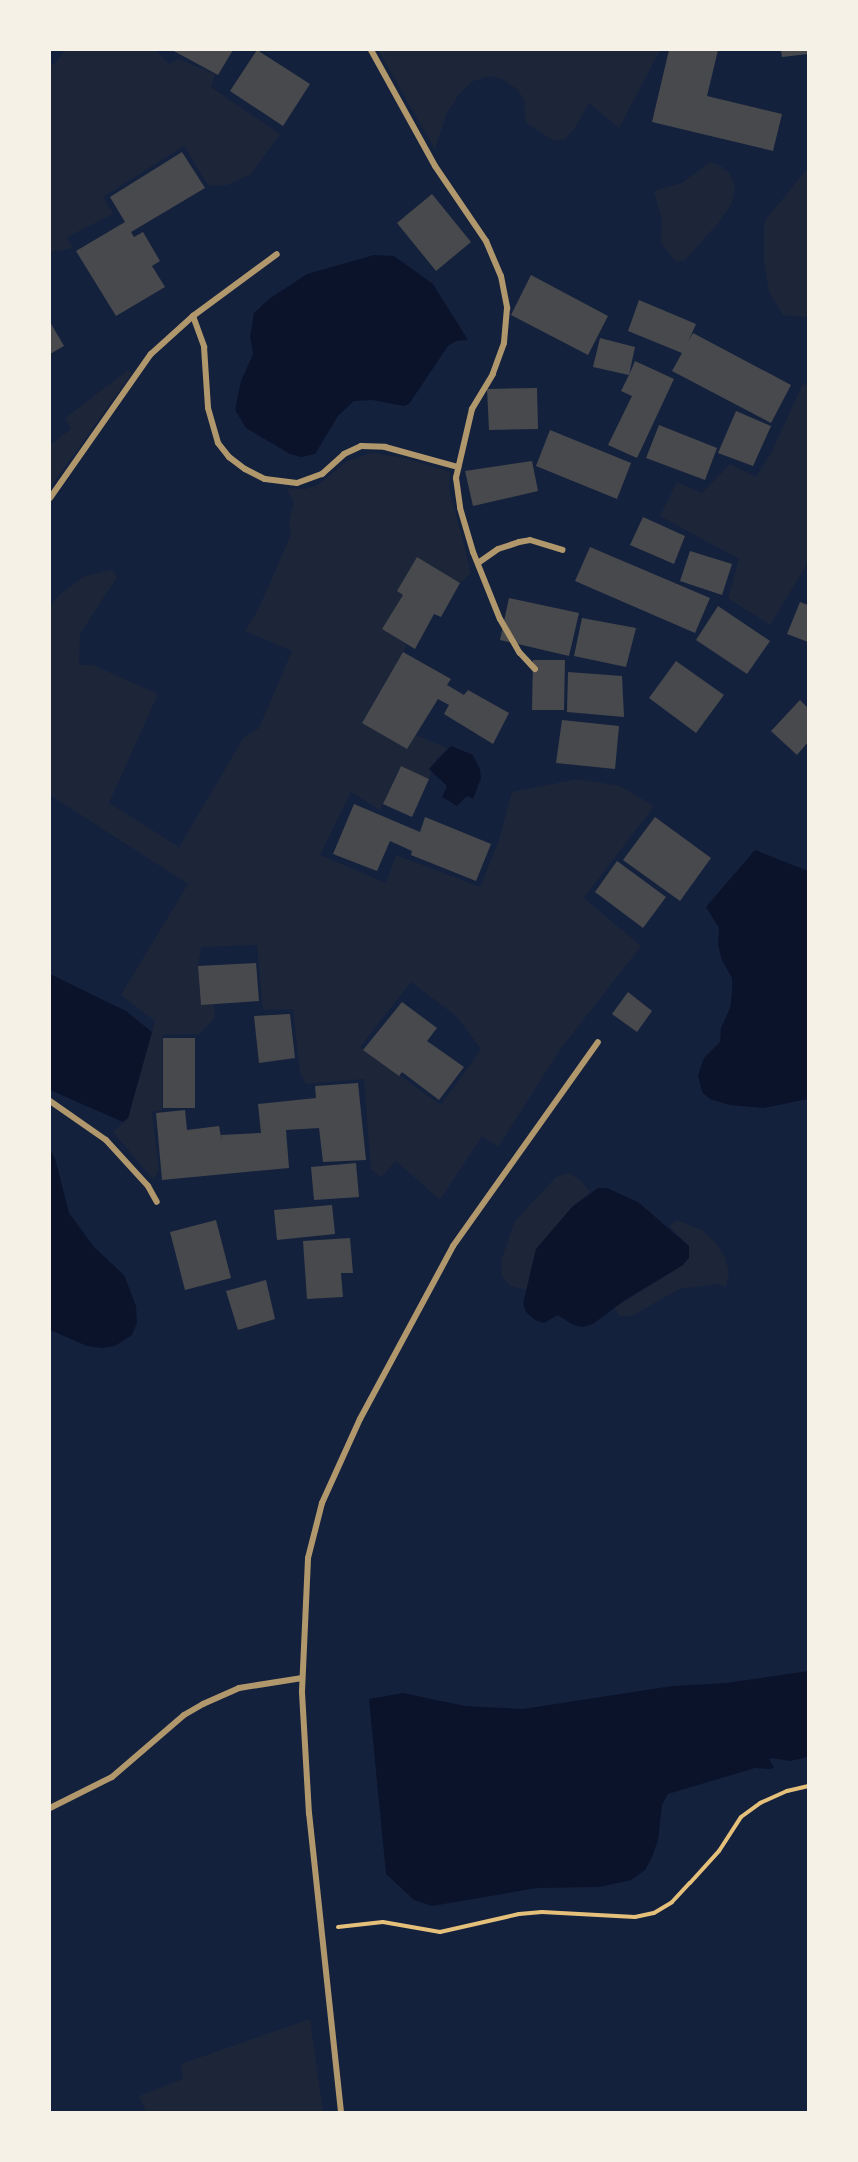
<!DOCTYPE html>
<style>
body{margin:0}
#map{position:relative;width:858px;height:2162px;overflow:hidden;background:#14213d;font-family:Signika,sans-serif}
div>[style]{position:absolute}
.green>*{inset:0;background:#1d2539}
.water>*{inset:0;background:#0b132b}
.building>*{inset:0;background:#48494c}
.path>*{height:4px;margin:-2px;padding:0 2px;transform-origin:2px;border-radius:2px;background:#e5c07b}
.minor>*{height:6px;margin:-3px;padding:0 3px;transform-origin:3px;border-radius:3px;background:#b1986c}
span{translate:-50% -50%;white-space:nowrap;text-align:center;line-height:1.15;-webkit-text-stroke:4.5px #f6f1e7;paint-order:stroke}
.frame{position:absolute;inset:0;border:51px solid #f6f1e7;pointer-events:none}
</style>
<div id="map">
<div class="green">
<div style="clip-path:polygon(65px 50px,155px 50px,169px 64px,178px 59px,215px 74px,211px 87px,280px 134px,251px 174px,227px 185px,217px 186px,208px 185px,184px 146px,103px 197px,113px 214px,67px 237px,73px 248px,50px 252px,50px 66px,56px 62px)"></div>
<div style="clip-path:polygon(378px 50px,660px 50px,619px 128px,589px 103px,575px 128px,565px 139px,554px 141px,526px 123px,524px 100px,518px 90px,502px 79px,490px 76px,473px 81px,459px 94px,446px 115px,435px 149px)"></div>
<div style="clip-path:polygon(710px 162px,721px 166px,730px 174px,735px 188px,731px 205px,719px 222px,685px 260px,676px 262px,661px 243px,662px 220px,654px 191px,682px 183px)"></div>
<div style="clip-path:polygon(808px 168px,808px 317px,792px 316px,783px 315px,769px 292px,764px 262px,764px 227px,766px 219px)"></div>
<div style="clip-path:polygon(128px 370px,132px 373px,50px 488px,50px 445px,71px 429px,65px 418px)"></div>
<div style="clip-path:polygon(803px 384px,808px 386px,808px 563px,770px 625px,728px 598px,739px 559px,660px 516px,677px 482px,702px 493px,730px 464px,756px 477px,771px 453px)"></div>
<div style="clip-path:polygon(evenodd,371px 453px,400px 457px,450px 472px,449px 488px,471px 573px,460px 583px,417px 557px,397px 591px,403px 595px,383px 629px,407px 645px,362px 722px,406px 749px,416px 735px,447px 748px,432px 764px,429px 779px,400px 766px,380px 810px,351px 792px,320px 855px,386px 883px,396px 855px,480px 887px,499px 840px,512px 792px,578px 779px,620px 786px,654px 806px,584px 898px,641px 946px,559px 1051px,498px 1147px,482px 1136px,440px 1200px,396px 1161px,381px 1177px,371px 1169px,364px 1079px,306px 1084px,300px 1072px,293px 1009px,263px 1010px,257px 945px,201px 947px,198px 966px,201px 1005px,214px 1004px,215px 1018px,199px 1034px,162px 1035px,162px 1110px,152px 1112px,159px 1171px,153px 1179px,113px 1132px,128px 1118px,155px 1021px,121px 995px,188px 884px,50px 795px,50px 607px,58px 596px,85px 576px,112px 570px,117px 577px,80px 634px,79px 665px,93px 665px,158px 694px,109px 803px,179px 847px,244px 737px,259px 728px,292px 651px,245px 631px,258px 610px,291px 535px,289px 521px,294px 503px,287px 488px,305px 489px,318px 485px,347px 461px,371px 453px,411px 982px,457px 1017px,481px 1049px,441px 1105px,360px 1047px,411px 982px)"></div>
<div style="clip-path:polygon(569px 1173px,581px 1181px,590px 1192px,572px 1207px,532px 1262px,528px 1290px,510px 1286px,502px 1276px,501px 1261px,515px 1221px,556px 1177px)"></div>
<div style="clip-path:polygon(677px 1220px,702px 1230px,715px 1242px,725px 1258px,729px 1273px,726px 1287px,718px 1284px,679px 1289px,632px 1316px,620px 1316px,614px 1308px,683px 1265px,689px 1246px,669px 1226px)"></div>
<div style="clip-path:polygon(310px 2019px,323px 2112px,146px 2112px,139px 2096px,183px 2079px,181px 2064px)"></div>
</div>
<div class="water">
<div style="clip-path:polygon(374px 255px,394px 256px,433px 284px,468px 340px,456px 341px,448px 346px,409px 404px,404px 406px,372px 400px,354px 401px,338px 416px,315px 454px,301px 457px,290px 454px,246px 428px,235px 410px,241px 381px,253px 354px,250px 337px,254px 313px,269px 299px,307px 274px)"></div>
<div style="clip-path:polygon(451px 746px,473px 755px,480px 769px,481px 778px,473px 799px,467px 796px,457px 806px,442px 797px,447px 786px,429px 769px)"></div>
<div style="clip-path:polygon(755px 850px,808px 871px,808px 1099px,764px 1108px,729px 1105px,710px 1099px,702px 1092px,698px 1075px,704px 1058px,720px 1042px,721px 1028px,730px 1008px,732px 992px,732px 978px,722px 960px,718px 945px,719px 928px,706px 907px)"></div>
<div style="clip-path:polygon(50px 974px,126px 1011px,152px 1032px,128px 1118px,123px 1122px,50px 1090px)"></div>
<div style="clip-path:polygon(50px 1150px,55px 1158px,69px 1213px,94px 1247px,124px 1275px,136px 1306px,137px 1323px,132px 1335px,115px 1346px,102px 1348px,87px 1346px,50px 1330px)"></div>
<div style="clip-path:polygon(598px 1188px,607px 1188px,638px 1202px,689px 1246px,689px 1258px,683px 1265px,625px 1300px,593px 1324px,583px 1327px,573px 1325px,558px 1315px,544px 1323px,535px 1320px,526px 1312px,523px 1304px,536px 1249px,572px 1207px)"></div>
<div style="clip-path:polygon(808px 1671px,808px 1757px,790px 1761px,772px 1758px,769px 1759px,774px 1767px,771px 1769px,755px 1768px,668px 1794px,662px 1805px,658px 1840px,652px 1857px,645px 1870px,631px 1880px,600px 1887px,537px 1888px,432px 1906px,414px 1900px,386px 1874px,369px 1699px,403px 1693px,465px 1706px,523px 1709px,672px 1686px,726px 1683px)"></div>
</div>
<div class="building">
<div style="clip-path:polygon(172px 50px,233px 50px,218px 75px)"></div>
<div style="clip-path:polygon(257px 50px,310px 84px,283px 126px,230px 91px)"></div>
<div style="clip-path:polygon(669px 50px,718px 50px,707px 96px,782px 114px,773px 151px,652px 122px)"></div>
<div style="clip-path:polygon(781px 50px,808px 50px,808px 54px,782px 57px)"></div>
<div style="clip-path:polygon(182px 152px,205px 188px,131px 232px,134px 237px,143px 232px,160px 261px,152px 266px,165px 287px,116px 316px,76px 251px,125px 222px,110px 197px)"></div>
<div style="clip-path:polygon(432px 194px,471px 242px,436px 271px,397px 223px)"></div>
<div style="clip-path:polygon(531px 275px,608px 316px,588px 355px,511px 315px)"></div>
<div style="clip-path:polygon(639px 300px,696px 324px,688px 342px,693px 333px,791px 385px,771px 423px,672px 371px,682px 353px,628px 331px)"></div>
<div style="clip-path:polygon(50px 322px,64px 346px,50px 354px)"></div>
<div style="clip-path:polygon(600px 338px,635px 347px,629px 375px,635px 361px,674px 379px,637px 458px,608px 445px,632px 396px,621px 391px,629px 375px,593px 367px)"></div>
<div style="clip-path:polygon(537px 388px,538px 429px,489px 430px,487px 389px)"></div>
<div style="clip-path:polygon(736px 411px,771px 426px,753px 466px,718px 453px)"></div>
<div style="clip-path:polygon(659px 425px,717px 448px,705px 480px,646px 458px)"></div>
<div style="clip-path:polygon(550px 430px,631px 463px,617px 499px,536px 466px)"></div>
<div style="clip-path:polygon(532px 461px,538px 491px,473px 506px,465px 471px)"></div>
<div style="clip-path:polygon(643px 517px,685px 536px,674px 564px,630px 545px)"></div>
<div style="clip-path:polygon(590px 547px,710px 598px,695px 633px,575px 581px)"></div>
<div style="clip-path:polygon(690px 551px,732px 564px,722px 595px,680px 581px)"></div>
<div style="clip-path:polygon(417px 557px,460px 583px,441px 617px,434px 614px,415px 649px,382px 629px,403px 595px,397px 591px)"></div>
<div style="clip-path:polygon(509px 598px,579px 613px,569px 656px,500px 640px)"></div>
<div style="clip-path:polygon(800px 602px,808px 605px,808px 642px,787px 634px)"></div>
<div style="clip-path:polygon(718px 606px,770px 641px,747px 674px,696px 640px)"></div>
<div style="clip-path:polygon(582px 618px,636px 628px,626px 667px,574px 656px)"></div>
<div style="clip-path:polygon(403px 652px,451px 679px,447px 685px,464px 695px,468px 690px,509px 713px,493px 744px,444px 714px,449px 705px,438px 699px,407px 749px,362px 723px)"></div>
<div style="clip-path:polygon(533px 660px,565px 660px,564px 710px,532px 710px)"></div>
<div style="clip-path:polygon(676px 661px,724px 695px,696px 733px,649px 698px)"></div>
<div style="clip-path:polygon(568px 672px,622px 676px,624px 717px,567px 712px)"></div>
<div style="clip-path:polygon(800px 700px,808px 708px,808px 742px,797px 755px,771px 731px)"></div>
<div style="clip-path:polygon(562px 720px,619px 726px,615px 769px,556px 763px)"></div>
<div style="clip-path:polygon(401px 766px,429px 779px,412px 817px,383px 804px)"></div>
<div style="clip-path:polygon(354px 804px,420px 832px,425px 817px,491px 844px,476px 881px,411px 855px,412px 851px,390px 841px,377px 871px,333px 854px)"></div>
<div style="clip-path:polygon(655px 817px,711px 858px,680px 901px,623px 860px)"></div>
<div style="clip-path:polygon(617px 861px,666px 897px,643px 928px,595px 892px)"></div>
<div style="clip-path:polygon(256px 963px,259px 1001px,201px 1005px,198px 966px)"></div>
<div style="clip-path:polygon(628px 992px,652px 1011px,637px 1032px,612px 1014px)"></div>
<div style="clip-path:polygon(402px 1002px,437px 1028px,427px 1041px,464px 1067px,439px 1100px,402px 1072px,399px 1076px,363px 1050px)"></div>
<div style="clip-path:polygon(290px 1014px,295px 1058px,259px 1063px,254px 1016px)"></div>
<div style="clip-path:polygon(163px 1038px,195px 1038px,195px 1108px,163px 1108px)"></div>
<div style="clip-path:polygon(358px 1083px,366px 1160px,323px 1162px,319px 1128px,286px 1130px,289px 1168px,162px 1180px,156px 1113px,185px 1110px,187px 1130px,219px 1126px,222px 1142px,221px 1135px,261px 1133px,258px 1104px,316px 1098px,315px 1086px)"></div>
<div style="clip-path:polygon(356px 1163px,359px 1197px,314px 1200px,311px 1167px)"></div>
<div style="clip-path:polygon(332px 1205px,335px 1234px,277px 1240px,274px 1210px)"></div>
<div style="clip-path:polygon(216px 1220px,231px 1278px,185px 1290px,170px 1232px)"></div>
<div style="clip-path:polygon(350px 1238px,353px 1273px,341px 1273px,343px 1297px,307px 1299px,303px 1241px)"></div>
<div style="clip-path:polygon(266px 1280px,275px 1319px,238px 1330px,226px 1291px)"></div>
</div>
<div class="path">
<div style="left:338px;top:1927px;width:45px;rotate:-6.3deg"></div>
<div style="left:383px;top:1922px;width:58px;rotate:10deg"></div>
<div style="left:440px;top:1932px;width:81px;rotate:-12.8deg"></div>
<div style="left:519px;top:1914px;width:23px;rotate:-5deg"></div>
<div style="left:542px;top:1912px;width:93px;rotate:3.1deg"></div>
<div style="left:635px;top:1917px;width:19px;rotate:-12deg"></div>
<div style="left:654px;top:1913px;width:21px;rotate:-31deg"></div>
<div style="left:672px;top:1902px;width:26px;rotate:-47deg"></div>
<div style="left:690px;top:1883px;width:43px;rotate:-47.8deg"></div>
<div style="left:719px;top:1851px;width:40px;rotate:-57.1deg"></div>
<div style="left:741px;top:1817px;width:24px;rotate:-36deg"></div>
<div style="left:760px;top:1803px;width:30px;rotate:-24deg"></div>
<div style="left:787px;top:1791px;width:22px;rotate:-13deg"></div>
</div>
<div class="minor">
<div style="left:371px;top:50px;width:132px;rotate:61.1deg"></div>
<div style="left:435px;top:166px;width:91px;rotate:55.8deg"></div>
<div style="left:486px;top:241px;width:38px;rotate:67deg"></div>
<div style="left:501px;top:276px;width:33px;rotate:79deg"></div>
<div style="left:507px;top:308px;width:35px;rotate:95deg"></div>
<div style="left:504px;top:343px;width:33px;rotate:110deg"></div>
<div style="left:493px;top:374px;width:41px;rotate:121deg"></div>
<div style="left:472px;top:409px;width:71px;rotate:103.1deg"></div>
<div style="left:456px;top:478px;width:30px;rotate:82deg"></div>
<div style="left:460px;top:508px;width:46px;rotate:73.5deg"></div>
<div style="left:473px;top:552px;width:72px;rotate:68.1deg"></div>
<div style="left:500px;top:619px;width:39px;rotate:60deg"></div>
<div style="left:520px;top:653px;width:22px;rotate:47deg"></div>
<div style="left:193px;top:316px;width:33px;rotate:70deg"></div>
<div style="left:204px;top:347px;width:61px;rotate:86.2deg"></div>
<div style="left:208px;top:408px;width:36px;rotate:74deg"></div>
<div style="left:218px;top:443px;width:18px;rotate:52deg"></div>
<div style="left:229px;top:457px;width:20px;rotate:37deg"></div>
<div style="left:245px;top:469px;width:22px;rotate:27deg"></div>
<div style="left:265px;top:479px;width:32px;rotate:7deg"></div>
<div style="left:297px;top:483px;width:27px;rotate:-20deg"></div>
<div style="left:322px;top:474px;width:30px;rotate:-42deg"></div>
<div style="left:344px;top:454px;width:19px;rotate:-25deg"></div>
<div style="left:361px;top:446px;width:24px;rotate:2deg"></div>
<div style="left:385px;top:447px;width:76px;rotate:15.3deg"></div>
<div style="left:50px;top:498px;width:176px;rotate:-55deg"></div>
<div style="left:151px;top:354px;width:57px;rotate:-42.1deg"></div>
<div style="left:193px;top:316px;width:104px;rotate:-36.4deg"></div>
<div style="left:478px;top:563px;width:24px;rotate:-35deg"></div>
<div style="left:498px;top:549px;width:22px;rotate:-18deg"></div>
<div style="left:519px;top:542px;width:11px;rotate:-10deg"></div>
<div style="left:530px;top:540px;width:34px;rotate:17deg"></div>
<div style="left:50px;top:1101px;width:68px;rotate:34.9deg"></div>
<div style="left:106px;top:1140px;width:62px;rotate:47.6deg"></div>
<div style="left:148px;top:1186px;width:18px;rotate:61deg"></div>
<div style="left:50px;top:1808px;width:69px;rotate:-26.6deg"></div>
<div style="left:112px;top:1777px;width:95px;rotate:-40.7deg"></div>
<div style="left:184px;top:1715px;width:22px;rotate:-30deg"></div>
<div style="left:203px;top:1704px;width:39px;rotate:-24deg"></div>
<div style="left:239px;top:1688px;width:64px;rotate:-9deg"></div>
<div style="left:341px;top:2112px;width:300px;rotate:-96.1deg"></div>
<div style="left:309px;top:1814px;width:123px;rotate:-93.3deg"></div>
<div style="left:302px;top:1691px;width:133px;rotate:-87.4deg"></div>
<div style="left:308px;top:1558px;width:57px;rotate:-75.7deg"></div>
<div style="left:322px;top:1503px;width:92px;rotate:-65.7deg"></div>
<div style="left:360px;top:1419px;width:196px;rotate:-61.7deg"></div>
<div style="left:453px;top:1246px;width:250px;rotate:-54.6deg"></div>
</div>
<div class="frame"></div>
</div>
